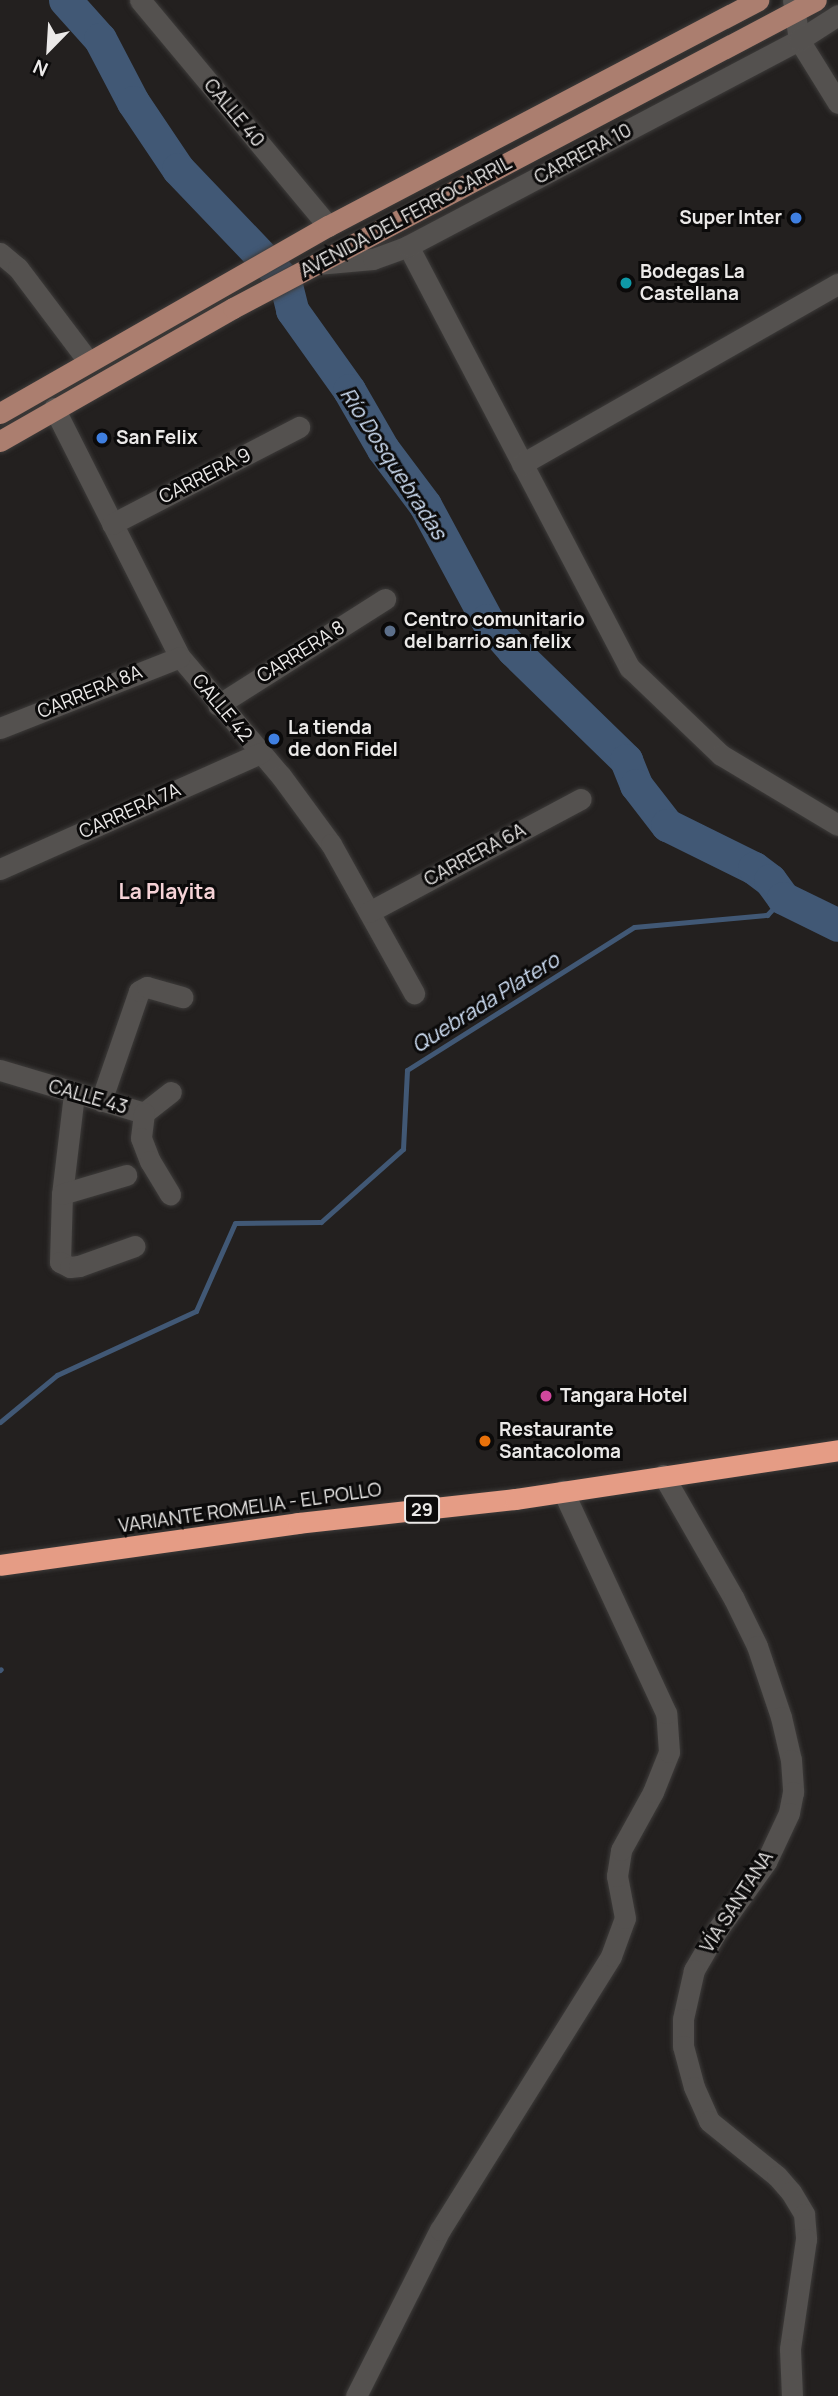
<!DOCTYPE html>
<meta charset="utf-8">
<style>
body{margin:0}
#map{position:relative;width:838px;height:2396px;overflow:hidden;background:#23201f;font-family:Manrope,sans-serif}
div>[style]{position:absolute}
.stream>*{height:5px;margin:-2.5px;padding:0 2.5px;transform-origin:2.5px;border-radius:2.5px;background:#415875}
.river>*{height:33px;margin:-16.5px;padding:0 16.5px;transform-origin:16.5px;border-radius:16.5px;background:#415875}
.roads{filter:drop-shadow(0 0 2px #3d3b3a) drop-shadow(0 0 2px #3d3b3a)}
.minor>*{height:21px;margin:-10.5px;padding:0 10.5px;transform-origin:10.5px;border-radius:10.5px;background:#54514f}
.major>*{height:21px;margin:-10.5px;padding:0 10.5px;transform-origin:10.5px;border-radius:10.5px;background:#ab7e6f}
.highway>*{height:21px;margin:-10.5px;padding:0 10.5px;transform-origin:10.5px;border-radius:10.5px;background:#e59c85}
.dots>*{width:19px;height:19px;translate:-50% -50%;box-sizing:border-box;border:4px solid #0b0a0a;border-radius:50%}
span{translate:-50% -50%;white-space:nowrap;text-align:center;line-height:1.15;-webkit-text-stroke:6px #0b0a0a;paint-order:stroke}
.shield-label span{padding:2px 5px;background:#0b0a0a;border:2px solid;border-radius:5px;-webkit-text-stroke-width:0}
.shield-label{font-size:18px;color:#ebe9e8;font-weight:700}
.street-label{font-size:19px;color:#ebe9e8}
.poi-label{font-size:19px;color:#ebe9e8;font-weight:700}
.right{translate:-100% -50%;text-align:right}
.left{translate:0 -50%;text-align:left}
.water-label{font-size:21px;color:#d0e0f6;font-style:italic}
.neighbourhood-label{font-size:21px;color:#f5d2d6;font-weight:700}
.north{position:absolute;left:14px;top:14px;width:70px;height:70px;-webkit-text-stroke:5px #0b0a0a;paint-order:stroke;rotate:204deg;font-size:19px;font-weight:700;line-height:28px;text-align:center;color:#ebe9e8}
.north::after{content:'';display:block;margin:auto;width:24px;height:32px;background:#ebe9e8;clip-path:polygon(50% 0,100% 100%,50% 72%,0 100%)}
</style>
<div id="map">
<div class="stream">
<div style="left:0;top:1422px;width:74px;rotate:-39.5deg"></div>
<div style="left:57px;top:1375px;width:153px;rotate:-24.7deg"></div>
<div style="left:196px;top:1311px;width:96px;rotate:-66.1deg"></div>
<div style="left:235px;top:1223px;width:86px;rotate:-0.7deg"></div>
<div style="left:321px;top:1222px;width:110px;rotate:-41.7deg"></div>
<div style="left:403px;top:1149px;width:79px;rotate:-87.1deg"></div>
<div style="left:407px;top:1070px;width:268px;rotate:-32.2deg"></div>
<div style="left:634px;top:927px;width:134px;rotate:-5.2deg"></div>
<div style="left:767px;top:915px;width:23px;rotate:-47deg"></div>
<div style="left:0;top:1670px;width:1px;rotate:-45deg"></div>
</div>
<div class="river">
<div style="left:65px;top:0;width:52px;rotate:48.1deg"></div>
<div style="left:100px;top:39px;width:71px;rotate:62.4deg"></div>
<div style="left:133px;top:102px;width:81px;rotate:56.1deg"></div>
<div style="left:178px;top:169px;width:155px;rotate:46.3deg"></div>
<div style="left:285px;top:281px;width:30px;rotate:76deg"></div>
<div style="left:292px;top:310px;width:98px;rotate:54.5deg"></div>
<div style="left:349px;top:390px;width:68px;rotate:60deg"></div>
<div style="left:383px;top:449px;width:70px;rotate:53.1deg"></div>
<div style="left:425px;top:505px;width:131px;rotate:61.7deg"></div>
<div style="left:487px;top:620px;width:40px;rotate:49deg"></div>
<div style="left:513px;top:650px;width:158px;rotate:44.2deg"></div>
<div style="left:626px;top:760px;width:27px;rotate:68deg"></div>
<div style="left:636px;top:785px;width:51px;rotate:52.2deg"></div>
<div style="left:667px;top:825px;width:97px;rotate:26.3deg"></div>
<div style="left:754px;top:868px;width:20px;rotate:37deg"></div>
<div style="left:770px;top:880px;width:22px;rotate:54deg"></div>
<div style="left:783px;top:898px;width:61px;rotate:26.1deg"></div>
</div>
<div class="roads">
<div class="minor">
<div style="left:140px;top:0;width:294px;rotate:50.2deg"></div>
<div style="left:793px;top:0;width:40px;rotate:81.5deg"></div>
<div style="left:799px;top:40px;width:74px;rotate:58.2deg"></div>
<div style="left:408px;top:246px;width:477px;rotate:62.3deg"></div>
<div style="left:630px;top:668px;width:126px;rotate:43.7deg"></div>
<div style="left:721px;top:755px;width:136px;rotate:30.9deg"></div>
<div style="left:0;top:253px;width:23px;rotate:40deg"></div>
<div style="left:18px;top:268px;width:116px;rotate:53deg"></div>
<div style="left:317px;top:264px;width:56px;rotate:-5.1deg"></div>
<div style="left:373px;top:259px;width:37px;rotate:-20deg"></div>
<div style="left:408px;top:246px;width:442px;rotate:-27.8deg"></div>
<div style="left:799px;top:40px;width:46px;rotate:-32.7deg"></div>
<div style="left:54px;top:408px;width:279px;rotate:63.2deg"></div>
<div style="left:180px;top:657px;width:156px;rotate:49.7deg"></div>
<div style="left:281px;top:776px;width:84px;rotate:53.7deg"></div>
<div style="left:331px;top:844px;width:171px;rotate:60.9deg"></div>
<div style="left:522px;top:464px;width:364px;rotate:-29.7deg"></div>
<div style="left:112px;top:524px;width:211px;rotate:-27.4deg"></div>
<div style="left:218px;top:705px;width:198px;rotate:-32.4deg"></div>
<div style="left:0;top:728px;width:193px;rotate:-21.5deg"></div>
<div style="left:0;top:869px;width:286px;rotate:-24deg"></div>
<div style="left:369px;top:912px;width:240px;rotate:-28.1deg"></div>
<div style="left:0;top:1070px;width:150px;rotate:16.6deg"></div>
<div style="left:144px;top:1113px;width:34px;rotate:-38deg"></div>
<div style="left:74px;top:1094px;width:101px;rotate:96.8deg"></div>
<div style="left:62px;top:1194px;width:68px;rotate:91.7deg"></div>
<div style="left:60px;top:1262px;width:11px;rotate:27deg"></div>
<div style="left:70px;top:1267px;width:9px;rotate:-6deg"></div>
<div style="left:79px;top:1266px;width:59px;rotate:-19.7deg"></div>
<div style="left:101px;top:1101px;width:116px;rotate:-70.9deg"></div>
<div style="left:139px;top:991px;width:9px;rotate:-27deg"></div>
<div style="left:147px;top:987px;width:37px;rotate:16deg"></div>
<div style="left:144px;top:1113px;width:25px;rotate:97deg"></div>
<div style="left:141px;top:1138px;width:25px;rotate:69deg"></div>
<div style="left:150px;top:1161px;width:39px;rotate:59deg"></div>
<div style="left:62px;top:1194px;width:67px;rotate:-16.5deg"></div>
<div style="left:663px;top:1475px;width:143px;rotate:60.2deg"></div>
<div style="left:734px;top:1599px;width:52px;rotate:63.9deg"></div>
<div style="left:757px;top:1646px;width:75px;rotate:71.3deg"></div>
<div style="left:781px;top:1717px;width:44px;rotate:76.9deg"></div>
<div style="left:791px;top:1760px;width:32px;rotate:86deg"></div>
<div style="left:793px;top:1792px;width:21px;rotate:101deg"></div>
<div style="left:789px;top:1813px;width:54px;rotate:115.1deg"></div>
<div style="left:766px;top:1862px;width:82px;rotate:125.6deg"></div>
<div style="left:718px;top:1929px;width:48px;rotate:120.3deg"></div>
<div style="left:694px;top:1970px;width:50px;rotate:102.7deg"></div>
<div style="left:683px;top:2019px;width:27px;rotate:90deg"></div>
<div style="left:683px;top:2046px;width:42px;rotate:75deg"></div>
<div style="left:694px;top:2087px;width:37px;rotate:66deg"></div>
<div style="left:709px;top:2121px;width:87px;rotate:39deg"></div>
<div style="left:777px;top:2176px;width:21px;rotate:49deg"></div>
<div style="left:791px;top:2192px;width:26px;rotate:59deg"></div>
<div style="left:804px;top:2214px;width:25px;rotate:85deg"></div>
<div style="left:806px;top:2239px;width:111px;rotate:98.3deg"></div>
<div style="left:790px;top:2349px;width:47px;rotate:87.6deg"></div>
<div style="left:356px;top:2396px;width:186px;rotate:-63.2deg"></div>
<div style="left:440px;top:2230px;width:323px;rotate:-58deg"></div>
<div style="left:611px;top:1956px;width:40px;rotate:-69.8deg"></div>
<div style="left:625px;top:1918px;width:43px;rotate:-100.8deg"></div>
<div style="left:617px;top:1876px;width:26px;rotate:-81deg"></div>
<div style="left:621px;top:1850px;width:66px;rotate:-61.1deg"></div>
<div style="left:653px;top:1792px;width:43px;rotate:-68.2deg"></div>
<div style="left:669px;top:1752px;width:39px;rotate:-94deg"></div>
<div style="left:666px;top:1713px;width:245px;rotate:-114.9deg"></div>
</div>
<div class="major">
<div style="left:0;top:413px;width:378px;rotate:-29.7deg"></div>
<div style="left:328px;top:226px;width:486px;rotate:-27.7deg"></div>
<div style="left:0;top:441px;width:268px;rotate:-29.7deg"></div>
<div style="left:233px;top:308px;width:659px;rotate:-27.85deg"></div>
</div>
<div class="highway">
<div style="left:0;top:1565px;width:301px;rotate:-8deg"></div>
<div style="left:298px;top:1523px;width:218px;rotate:-6.3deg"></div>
<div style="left:515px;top:1499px;width:327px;rotate:-8.6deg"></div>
</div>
</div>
<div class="dots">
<div style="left:796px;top:218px;background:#3f7fe0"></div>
<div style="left:626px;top:283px;background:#0f9aa8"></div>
<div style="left:102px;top:438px;background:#3f7fe0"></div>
<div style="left:390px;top:631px;background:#5c6f8a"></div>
<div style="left:274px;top:739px;background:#3f7fe0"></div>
<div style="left:546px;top:1396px;background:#d1479c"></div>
<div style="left:485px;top:1441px;background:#e8710a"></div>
</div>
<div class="shield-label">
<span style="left:422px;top:1509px">29</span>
</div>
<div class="street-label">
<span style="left:234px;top:113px;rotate:50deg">CALLE 40</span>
<span style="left:583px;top:154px;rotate:-28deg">CARRERA 10</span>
<span style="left:406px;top:217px;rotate:-28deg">AVENIDA DEL FERROCARRIL</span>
<span style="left:205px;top:476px;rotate:-27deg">CARRERA 9</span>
<span style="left:301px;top:652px;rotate:-32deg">CARRERA 8</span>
<span style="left:90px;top:692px;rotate:-22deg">CARRERA 8A</span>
<span style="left:222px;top:708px;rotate:50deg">CALLE 42</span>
<span style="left:130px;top:811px;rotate:-24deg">CARRERA 7A</span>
<span style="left:475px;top:855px;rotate:-28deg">CARRERA 6A</span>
<span style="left:88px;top:1097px;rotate:16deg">CALLE 43</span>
<span style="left:250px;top:1508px;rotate:-8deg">VARIANTE ROMELIA - EL POLLO</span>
<span style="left:737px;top:1902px;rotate:-57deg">VÍA SANTANA</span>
</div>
<div class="poi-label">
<span class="right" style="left:782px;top:218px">Super Inter</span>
<span class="left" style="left:640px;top:283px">Bodegas La<br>Castellana</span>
<span class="left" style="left:116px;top:438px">San Felix</span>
<span class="left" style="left:404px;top:631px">Centro comunitario<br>del barrio san felix</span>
<span class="left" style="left:288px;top:739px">La tienda<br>de don Fidel</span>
<span class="left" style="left:560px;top:1396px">Tangara Hotel</span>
<span class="left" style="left:499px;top:1441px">Restaurante<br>Santacoloma</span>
</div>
<div class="water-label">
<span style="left:394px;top:463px;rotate:57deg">Río Dosquebradas</span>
<span style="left:485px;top:1002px;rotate:-32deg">Quebrada Platero</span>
</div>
<div class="neighbourhood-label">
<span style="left:167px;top:891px">La Playita</span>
</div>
<div class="north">N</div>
</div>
